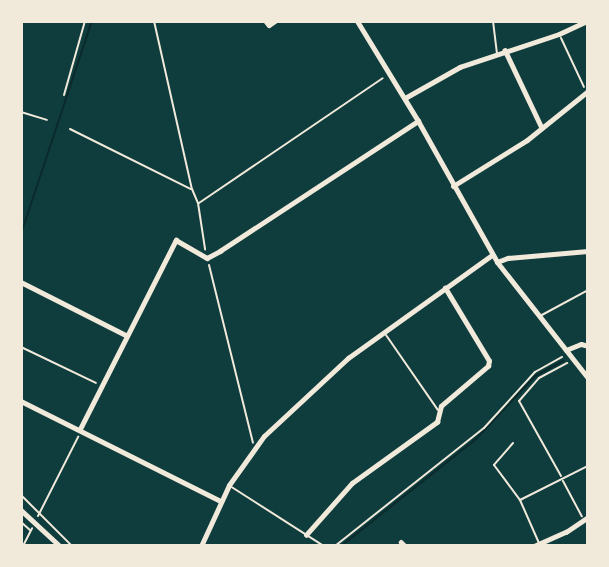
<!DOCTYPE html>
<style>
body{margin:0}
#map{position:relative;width:609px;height:567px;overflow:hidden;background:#0f3d3e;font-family:"PT Sans",sans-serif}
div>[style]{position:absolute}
.stream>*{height:2px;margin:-1px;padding:0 1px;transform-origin:1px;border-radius:1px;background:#0a2a2b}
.path>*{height:2px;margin:-1px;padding:0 1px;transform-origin:1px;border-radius:1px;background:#f1e9da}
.service>*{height:2px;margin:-1px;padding:0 1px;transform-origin:1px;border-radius:1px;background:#f1e9da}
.minor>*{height:4.5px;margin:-2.25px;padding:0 2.25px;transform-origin:2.25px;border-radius:2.25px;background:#f1e9da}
.tertiary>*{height:5px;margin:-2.5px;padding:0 2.5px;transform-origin:2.5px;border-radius:2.5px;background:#f1e9da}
.secondary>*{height:5px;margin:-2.5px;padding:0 2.5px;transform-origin:2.5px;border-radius:2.5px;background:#f1e9da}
span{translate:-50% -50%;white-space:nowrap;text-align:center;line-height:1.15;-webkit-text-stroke:5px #f1e9da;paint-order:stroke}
.frame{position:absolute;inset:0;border:23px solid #f1e9da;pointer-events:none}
</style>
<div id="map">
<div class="stream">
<div style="left:21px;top:234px;width:225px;rotate:-71.6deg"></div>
<div style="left:341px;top:546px;width:172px;rotate:-38.4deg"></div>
<div style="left:476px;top:439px;width:86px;rotate:-46.9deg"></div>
<div style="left:535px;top:376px;width:32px;rotate:-28deg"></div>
</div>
<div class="path">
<div style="left:154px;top:21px;width:172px;rotate:77.3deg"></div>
<div style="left:192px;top:189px;width:15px;rotate:67deg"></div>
<div style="left:198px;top:203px;width:47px;rotate:81.3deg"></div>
<div style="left:561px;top:38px;width:54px;rotate:64.9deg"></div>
<div style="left:64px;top:95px;width:77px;rotate:-74.2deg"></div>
<div style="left:21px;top:112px;width:27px;rotate:17deg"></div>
<div style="left:70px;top:129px;width:135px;rotate:26.4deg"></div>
<div style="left:199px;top:203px;width:222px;rotate:-34.2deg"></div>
<div style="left:209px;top:265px;width:183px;rotate:76.1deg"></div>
<div style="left:21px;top:347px;width:83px;rotate:25.6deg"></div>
<div style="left:561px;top:476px;width:86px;rotate:-119.2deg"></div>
<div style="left:519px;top:401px;width:30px;rotate:-49deg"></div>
<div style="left:539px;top:378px;width:32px;rotate:-28deg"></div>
<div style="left:563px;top:481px;width:40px;rotate:62deg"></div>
<div style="left:21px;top:495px;width:72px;rotate:45deg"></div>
<div style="left:38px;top:516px;width:89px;rotate:-63.1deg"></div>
<div style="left:21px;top:522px;width:12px;rotate:42deg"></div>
<div style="left:23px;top:546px;width:20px;rotate:-63deg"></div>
<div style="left:335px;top:546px;width:190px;rotate:-38.4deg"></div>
<div style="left:484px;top:428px;width:76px;rotate:-47.7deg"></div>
<div style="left:535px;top:372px;width:31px;rotate:-29deg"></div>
</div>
<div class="service">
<div style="left:493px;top:21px;width:32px;rotate:83deg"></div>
<div style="left:540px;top:316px;width:55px;rotate:-28.4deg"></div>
<div style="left:386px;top:335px;width:91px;rotate:55.3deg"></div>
<div style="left:513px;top:443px;width:29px;rotate:131deg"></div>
<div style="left:494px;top:465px;width:44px;rotate:53.4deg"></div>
<div style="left:520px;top:500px;width:47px;rotate:66.2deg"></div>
<div style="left:230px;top:486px;width:112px;rotate:32.6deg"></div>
<div style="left:520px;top:500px;width:76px;rotate:-26.6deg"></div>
</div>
<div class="minor">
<div style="left:266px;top:21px;width:5px;rotate:53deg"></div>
<div style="left:269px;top:25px;width:7px;rotate:-34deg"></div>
<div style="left:505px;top:50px;width:86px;rotate:64.6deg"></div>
<div style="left:405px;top:98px;width:63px;rotate:-29.4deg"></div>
<div style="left:460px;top:67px;width:104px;rotate:-18.4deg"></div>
<div style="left:559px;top:34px;width:31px;rotate:-25deg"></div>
<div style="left:497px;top:262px;width:12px;rotate:-20deg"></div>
<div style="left:508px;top:258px;width:80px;rotate:-5deg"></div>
<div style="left:21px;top:282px;width:118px;rotate:26.8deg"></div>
<div style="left:21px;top:401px;width:224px;rotate:26.6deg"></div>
<div style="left:80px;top:429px;width:212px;rotate:-63.1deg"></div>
<div style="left:176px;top:240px;width:36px;rotate:30deg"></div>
<div style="left:207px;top:258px;width:15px;rotate:-28deg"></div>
<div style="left:220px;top:251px;width:237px;rotate:-33.3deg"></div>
<div style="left:21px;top:510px;width:53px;rotate:42.7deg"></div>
<div style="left:306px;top:535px;width:69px;rotate:-48.5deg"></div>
<div style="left:352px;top:483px;width:105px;rotate:-35.7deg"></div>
<div style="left:437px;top:422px;width:16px;rotate:-76deg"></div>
<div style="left:441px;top:406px;width:62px;rotate:-40.4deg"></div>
<div style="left:488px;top:366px;width:5px;rotate:-79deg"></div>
<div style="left:489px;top:361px;width:85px;rotate:-121.1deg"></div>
<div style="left:401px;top:542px;width:6px;rotate:45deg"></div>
<div style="left:534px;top:546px;width:35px;rotate:-24deg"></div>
<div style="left:566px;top:532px;width:27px;rotate:-34deg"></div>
</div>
<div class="tertiary">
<div style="left:453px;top:186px;width:87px;rotate:-31.9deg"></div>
<div style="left:527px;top:140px;width:78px;rotate:-38.8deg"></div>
<div style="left:566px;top:350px;width:16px;rotate:-22deg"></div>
<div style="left:581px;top:344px;width:7px;rotate:16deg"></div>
<div style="left:201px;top:546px;width:67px;rotate:-65.3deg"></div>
<div style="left:229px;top:485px;width:60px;rotate:-54.5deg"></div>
<div style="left:264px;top:436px;width:115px;rotate:-42.9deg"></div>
<div style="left:348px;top:358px;width:177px;rotate:-35.6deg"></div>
</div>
<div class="secondary">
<div style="left:357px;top:21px;width:117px;rotate:58.6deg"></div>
<div style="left:418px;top:121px;width:162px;rotate:60.7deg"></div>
<div style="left:497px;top:262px;width:147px;rotate:51.9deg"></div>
</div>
<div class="frame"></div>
</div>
